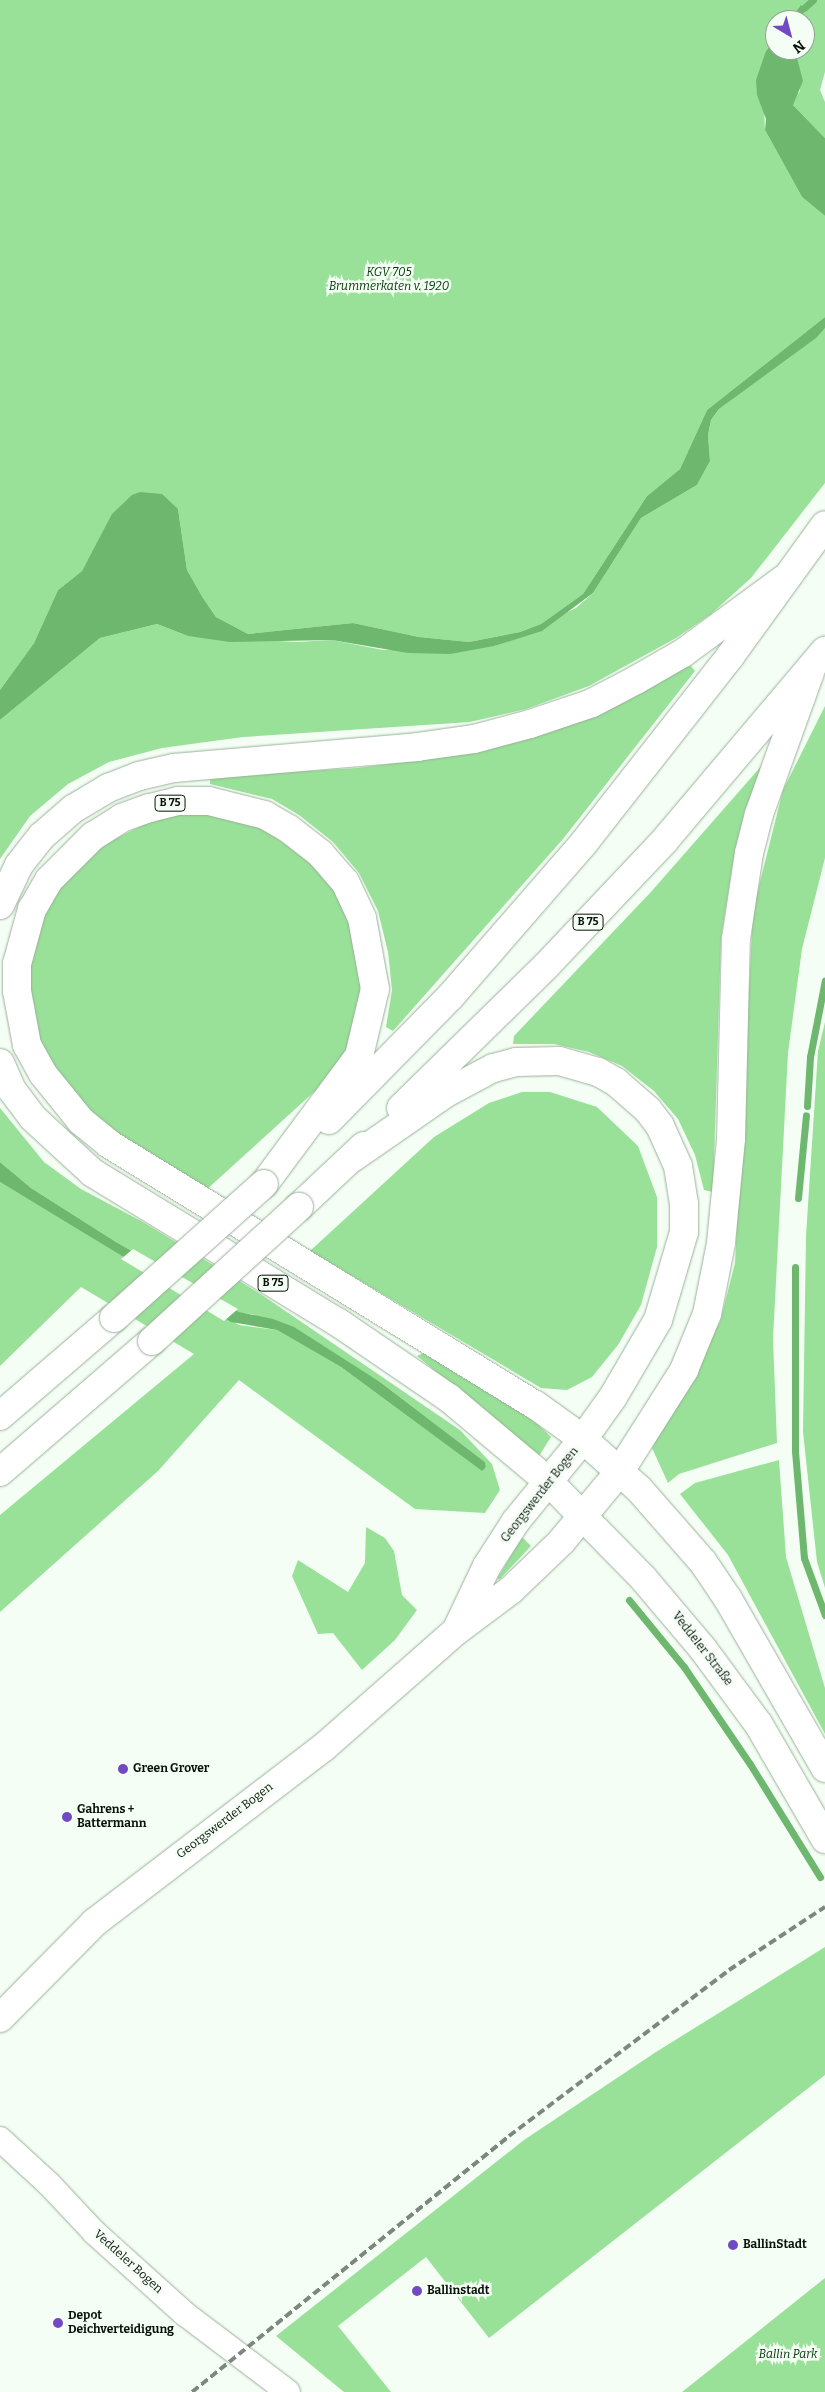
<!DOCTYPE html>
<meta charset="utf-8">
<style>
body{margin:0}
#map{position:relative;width:825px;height:2392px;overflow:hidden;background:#f4fef4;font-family:Bitter,serif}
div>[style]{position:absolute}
.green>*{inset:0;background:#99e198}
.water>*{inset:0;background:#6db76e}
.pier>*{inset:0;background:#f4fef4}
.stream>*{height:7px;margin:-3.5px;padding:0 3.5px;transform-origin:3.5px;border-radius:3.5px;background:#6db76e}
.roads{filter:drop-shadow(0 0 1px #99b099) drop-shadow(0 0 1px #99b099)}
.minor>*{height:24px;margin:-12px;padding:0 12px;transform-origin:12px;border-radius:12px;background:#fff}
.tertiary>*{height:28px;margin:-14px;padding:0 14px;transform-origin:14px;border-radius:14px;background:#fff}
.secondary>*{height:28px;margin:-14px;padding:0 14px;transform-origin:14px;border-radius:14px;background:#fff}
.trunk>*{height:28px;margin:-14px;padding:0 14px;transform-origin:14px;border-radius:14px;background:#fff}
.rail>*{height:4px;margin-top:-2px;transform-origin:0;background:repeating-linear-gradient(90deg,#7e877e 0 8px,transparent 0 12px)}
.bridges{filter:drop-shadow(0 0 1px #99b099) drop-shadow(0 0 1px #99b099)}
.trunk-bridge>*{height:28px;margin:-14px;padding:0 14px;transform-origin:14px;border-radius:14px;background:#fff}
.dots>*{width:14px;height:14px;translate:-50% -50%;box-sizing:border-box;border:2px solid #f4fef4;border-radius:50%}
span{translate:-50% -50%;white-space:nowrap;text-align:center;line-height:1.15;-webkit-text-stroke:5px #f4fef4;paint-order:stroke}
.shield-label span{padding:1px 4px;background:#f4fef4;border:1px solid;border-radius:4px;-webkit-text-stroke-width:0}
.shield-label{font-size:11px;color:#0a1209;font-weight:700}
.park-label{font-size:12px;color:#003706;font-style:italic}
.street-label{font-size:12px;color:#0a1209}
.poi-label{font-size:12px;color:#0a1209;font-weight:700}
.left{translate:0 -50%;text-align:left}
.north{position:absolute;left:765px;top:10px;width:50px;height:50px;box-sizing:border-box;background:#f4fef4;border:1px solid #96a096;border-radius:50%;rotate:143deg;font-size:14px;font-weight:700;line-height:20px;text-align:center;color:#0a1209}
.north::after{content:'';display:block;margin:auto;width:18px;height:22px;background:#7149c2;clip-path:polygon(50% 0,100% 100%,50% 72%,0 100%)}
</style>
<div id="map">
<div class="green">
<div style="clip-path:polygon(0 0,825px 0,825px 72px,820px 90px,825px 102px,825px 138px,793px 105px,793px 99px,800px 91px,795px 50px,805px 50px,802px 6px,790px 20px,775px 20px,775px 39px,766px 51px,757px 95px,764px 108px,765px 130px,802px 197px,825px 216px,825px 317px,707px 410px,680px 469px,647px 496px,583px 594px,541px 624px,520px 632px,469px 642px,419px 637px,353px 623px,248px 634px,216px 617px,203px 598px,187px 570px,178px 509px,88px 560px,82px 571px,58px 590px,34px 643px,0 690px)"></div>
<div style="clip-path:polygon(825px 328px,825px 483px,751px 578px,711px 614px,676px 638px,589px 686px,526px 709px,470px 722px,243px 737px,162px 748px,109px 762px,68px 784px,30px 816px,0 859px,0 720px,100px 638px,157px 624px,188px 636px,297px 642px,332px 640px,383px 650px,494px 646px,576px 608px,593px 593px,641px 518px,697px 485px,710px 461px,708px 435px,711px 420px,719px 409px)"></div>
<div style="clip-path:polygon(690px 665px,695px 671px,563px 839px,393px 1031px,386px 1027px,392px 990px,388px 952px,378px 911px,359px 873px,333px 842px,299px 815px,272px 799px,210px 784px,210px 777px,357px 768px,477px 753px,597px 716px)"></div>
<div style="clip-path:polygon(825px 706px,825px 858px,802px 949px,788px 1053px,773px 1339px,777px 1443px,679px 1474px,668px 1483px,652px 1448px,720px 1322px,735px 1263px,753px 910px,783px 790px)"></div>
<div style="clip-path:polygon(764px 763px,745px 810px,735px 850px,721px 938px,713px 1192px,704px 1190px,695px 1155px,678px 1119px,654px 1091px,622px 1066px,589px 1052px,554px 1044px,513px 1044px,514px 1036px,650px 893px)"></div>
<div style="clip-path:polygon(180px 814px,207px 814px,260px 826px,312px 864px,334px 889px,350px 922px,362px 989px,347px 1050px,326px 1081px,205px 1191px,117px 1134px,89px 1112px,54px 1067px,39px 1040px,30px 990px,30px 965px,43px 914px,60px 888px,101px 846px,153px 820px)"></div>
<div style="clip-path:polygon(825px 1022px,825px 1588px,817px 1562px,803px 1432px,806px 1236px,818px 1051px)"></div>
<div style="clip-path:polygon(522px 1092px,550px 1092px,597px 1107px,638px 1146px,657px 1197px,657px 1247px,641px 1305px,618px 1345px,592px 1377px,567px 1390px,541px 1388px,310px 1251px,434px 1137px,489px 1103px)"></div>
<div style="clip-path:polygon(0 1108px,44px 1162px,81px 1189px,143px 1222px,262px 1295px,460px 1430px,492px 1464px,500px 1490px,485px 1513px,415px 1509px,239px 1380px,158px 1471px,0 1612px,0 1515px,194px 1354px,81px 1287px,0 1366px,0 1182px,239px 1325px,277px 1330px,341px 1367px,481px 1470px,486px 1467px,485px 1462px,380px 1382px,252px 1314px,239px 1313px,116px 1242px,31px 1188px,0 1162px)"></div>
<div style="clip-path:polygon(426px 1352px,526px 1413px,551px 1437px,539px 1456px,417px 1356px)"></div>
<div style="clip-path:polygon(779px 1460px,786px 1557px,825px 1688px,825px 1734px,728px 1555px,680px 1494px,695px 1483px)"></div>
<div style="clip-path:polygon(366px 1527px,385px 1538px,394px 1551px,402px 1595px,417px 1610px,395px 1640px,362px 1670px,333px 1633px,318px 1634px,292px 1576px,298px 1560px,348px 1592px,365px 1563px)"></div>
<div style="clip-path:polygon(522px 1537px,531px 1546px,500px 1579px,497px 1579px)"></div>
<div style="clip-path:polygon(825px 1947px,825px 2075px,489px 2338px,426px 2257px,338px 2326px,391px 2392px,344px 2392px,276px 2336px,524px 2140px,656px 2052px)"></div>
<div style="clip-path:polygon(825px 2278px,825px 2392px,682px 2392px,716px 2365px)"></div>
</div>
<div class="water">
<div style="clip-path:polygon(801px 5px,805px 10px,800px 20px,790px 20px)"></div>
<div style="clip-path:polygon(775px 39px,775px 50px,795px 50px,803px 81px,793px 105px,825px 138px,825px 216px,802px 197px,765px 130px,766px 119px,757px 95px,756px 80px,766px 51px)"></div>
<div style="clip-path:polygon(825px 317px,825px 328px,816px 338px,719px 409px,711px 420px,708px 435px,710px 461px,697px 485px,641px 518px,593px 593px,542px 631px,494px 646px,450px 654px,408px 653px,332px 640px,230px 642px,188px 636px,157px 624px,100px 638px,0 720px,0 690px,34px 643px,58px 590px,82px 571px,112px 514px,132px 495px,140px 492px,162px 494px,178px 509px,187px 570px,203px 598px,216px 617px,248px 634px,353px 623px,419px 637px,469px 642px,520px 632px,541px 624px,583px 594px,647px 496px,680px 469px,707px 410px)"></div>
<div style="clip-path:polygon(0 1162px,31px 1188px,116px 1242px,239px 1312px,273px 1319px,294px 1327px,380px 1382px,485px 1462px,486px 1467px,482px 1471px,341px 1367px,277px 1330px,231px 1322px,0 1182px)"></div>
</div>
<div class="pier">
<div style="clip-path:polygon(133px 1249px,238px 1309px,224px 1321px,121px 1259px)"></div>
</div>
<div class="stream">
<div style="left:804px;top:8px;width:12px;rotate:-42deg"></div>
<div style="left:807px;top:1106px;width:49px;rotate:-86.5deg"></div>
<div style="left:810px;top:1057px;width:78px;rotate:-79deg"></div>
<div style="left:798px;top:1198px;width:83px;rotate:-84.5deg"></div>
<div style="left:795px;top:1267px;width:184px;rotate:90deg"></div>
<div style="left:795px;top:1451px;width:107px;rotate:85.2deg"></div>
<div style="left:804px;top:1558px;width:61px;rotate:69.8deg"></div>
<div style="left:629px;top:1600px;width:87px;rotate:50.6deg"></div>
<div style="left:684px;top:1667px;width:117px;rotate:55.8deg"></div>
<div style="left:750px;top:1764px;width:133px;rotate:58.2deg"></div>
</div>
<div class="roads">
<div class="minor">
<div style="left:0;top:2139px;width:67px;rotate:42.6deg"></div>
<div style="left:49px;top:2184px;width:67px;rotate:46.8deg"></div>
<div style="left:95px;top:2233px;width:121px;rotate:42deg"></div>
<div style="left:185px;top:2314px;width:129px;rotate:37.1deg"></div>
</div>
<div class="tertiary">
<div style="left:458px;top:1627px;width:68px;rotate:-64.6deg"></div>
<div style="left:487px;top:1566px;width:54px;rotate:-57.2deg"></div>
<div style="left:516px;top:1521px;width:106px;rotate:-50.7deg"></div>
<div style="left:0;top:2018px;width:135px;rotate:-45.3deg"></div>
<div style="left:95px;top:1922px;width:288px;rotate:-37.4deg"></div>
<div style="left:324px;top:1747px;width:176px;rotate:-41.3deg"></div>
<div style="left:456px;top:1631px;width:69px;rotate:-36.7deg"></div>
<div style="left:511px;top:1590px;width:69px;rotate:-43.8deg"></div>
<div style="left:561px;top:1542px;width:92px;rotate:-50.3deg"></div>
</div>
<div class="secondary">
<div style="left:583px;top:1439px;width:75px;rotate:41.8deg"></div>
<div style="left:639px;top:1489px;width:97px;rotate:48.8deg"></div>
<div style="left:703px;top:1562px;width:45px;rotate:56deg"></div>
<div style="left:728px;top:1599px;width:195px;rotate:60.1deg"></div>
<div style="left:549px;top:1482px;width:134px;rotate:45.6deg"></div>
<div style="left:643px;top:1578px;width:93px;rotate:49.8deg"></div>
<div style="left:703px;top:1649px;width:94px;rotate:53.6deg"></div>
<div style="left:759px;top:1725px;width:132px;rotate:59.9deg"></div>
</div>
<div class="trunk">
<div style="left:0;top:905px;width:44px;rotate:-64.6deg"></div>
<div style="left:19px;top:865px;width:37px;rotate:-52deg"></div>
<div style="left:42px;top:836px;width:41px;rotate:-41.1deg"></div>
<div style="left:73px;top:809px;width:41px;rotate:-31deg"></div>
<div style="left:108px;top:788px;width:33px;rotate:-21deg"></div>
<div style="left:139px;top:776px;width:36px;rotate:-13deg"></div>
<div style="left:174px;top:768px;width:244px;rotate:-4.9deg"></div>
<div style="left:417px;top:747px;width:58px;rotate:-8deg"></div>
<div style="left:474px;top:739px;width:58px;rotate:-15deg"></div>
<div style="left:530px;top:724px;width:65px;rotate:-18.7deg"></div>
<div style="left:592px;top:703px;width:50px;rotate:-27.6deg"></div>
<div style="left:636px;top:680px;width:54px;rotate:-29.9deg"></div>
<div style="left:683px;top:653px;width:129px;rotate:-36.2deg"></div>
<div style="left:0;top:1063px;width:30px;rotate:66deg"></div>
<div style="left:12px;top:1090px;width:34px;rotate:53deg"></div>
<div style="left:32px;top:1117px;width:83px;rotate:42.6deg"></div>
<div style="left:93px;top:1173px;width:288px;rotate:31.4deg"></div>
<div style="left:339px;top:1323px;width:133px;rotate:34.3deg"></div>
<div style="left:449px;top:1398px;width:131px;rotate:40deg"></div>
<div style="left:401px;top:1108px;width:203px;rotate:-44.4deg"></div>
<div style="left:546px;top:966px;width:173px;rotate:-46.6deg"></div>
<div style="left:665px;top:840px;width:248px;rotate:-49.8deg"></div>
<div style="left:329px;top:1120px;width:173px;rotate:-45.5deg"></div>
<div style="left:450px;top:997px;width:203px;rotate:-49deg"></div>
<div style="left:583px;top:844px;width:240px;rotate:-51.9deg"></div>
<div style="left:731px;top:655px;width:160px;rotate:-54.1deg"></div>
<div style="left:264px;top:1184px;width:159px;rotate:-53.4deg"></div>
<div style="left:359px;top:1056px;width:69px;rotate:-76.6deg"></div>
<div style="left:375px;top:989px;width:72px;rotate:-100.4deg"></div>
<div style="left:362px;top:918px;width:40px;rotate:-115deg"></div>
<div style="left:345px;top:882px;width:37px;rotate:-131deg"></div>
<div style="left:321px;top:854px;width:41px;rotate:-142deg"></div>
<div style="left:289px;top:829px;width:28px;rotate:-150deg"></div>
<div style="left:265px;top:815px;width:58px;rotate:-166deg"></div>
<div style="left:209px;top:801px;width:31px;rotate:180deg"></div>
<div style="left:178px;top:801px;width:30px;rotate:166deg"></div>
<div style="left:149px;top:808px;width:29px;rotate:160deg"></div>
<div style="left:122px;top:818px;width:34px;rotate:148deg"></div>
<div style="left:93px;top:836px;width:62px;rotate:135deg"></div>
<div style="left:49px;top:880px;width:34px;rotate:120deg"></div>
<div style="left:32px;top:909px;width:57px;rotate:105.3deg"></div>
<div style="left:17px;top:964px;width:27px;rotate:90deg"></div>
<div style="left:17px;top:991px;width:55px;rotate:79.5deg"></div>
<div style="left:27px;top:1045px;width:33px;rotate:61deg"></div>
<div style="left:43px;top:1074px;width:60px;rotate:51deg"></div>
<div style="left:81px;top:1121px;width:36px;rotate:39deg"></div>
<div style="left:109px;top:1144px;width:498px;rotate:31.5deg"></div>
<div style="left:534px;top:1404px;width:60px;rotate:35.5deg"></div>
<div style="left:583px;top:1439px;width:52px;rotate:-54.5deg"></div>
<div style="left:613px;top:1397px;width:89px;rotate:-59.7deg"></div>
<div style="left:658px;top:1320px;width:92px;rotate:-73.5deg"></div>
<div style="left:684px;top:1232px;width:28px;rotate:-90deg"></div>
<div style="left:684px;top:1204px;width:38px;rotate:-99deg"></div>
<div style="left:678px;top:1166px;width:44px;rotate:-114.2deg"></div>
<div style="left:660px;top:1126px;width:20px;rotate:-127deg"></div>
<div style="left:648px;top:1110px;width:43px;rotate:-138.8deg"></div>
<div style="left:616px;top:1082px;width:21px;rotate:-151deg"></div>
<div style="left:598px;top:1072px;width:41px;rotate:-164.2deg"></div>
<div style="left:559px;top:1061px;width:43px;rotate:178.7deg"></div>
<div style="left:516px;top:1062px;width:24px;rotate:165deg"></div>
<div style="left:493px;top:1068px;width:53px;rotate:152deg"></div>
<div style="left:446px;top:1093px;width:114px;rotate:145.3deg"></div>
<div style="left:299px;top:1207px;width:89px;rotate:-43.2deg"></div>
<div style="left:0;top:1416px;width:150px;rotate:-40.7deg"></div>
<div style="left:620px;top:1471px;width:120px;rotate:-57.6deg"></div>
<div style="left:684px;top:1370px;width:61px;rotate:-67.7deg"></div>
<div style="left:707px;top:1314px;width:72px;rotate:-78.8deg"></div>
<div style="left:721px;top:1243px;width:104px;rotate:-84.5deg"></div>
<div style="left:731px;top:1139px;width:200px;rotate:-88.6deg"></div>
<div style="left:736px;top:939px;width:87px;rotate:-81.4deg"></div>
<div style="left:749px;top:853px;width:40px;rotate:-75.6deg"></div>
<div style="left:759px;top:814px;width:151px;rotate:-70.2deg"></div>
<div style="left:0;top:1472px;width:201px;rotate:-40.8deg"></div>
</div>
</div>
<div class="rail">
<div style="left:192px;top:2392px;width:407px;rotate:-38.9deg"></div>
<div style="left:509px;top:2136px;width:276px;rotate:-37deg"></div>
<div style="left:729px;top:1970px;width:115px;rotate:-33.3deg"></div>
</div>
<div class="bridges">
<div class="trunk-bridge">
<div style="left:114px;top:1318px;width:201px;rotate:-41.8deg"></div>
<div style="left:152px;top:1341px;width:199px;rotate:-42.4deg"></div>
</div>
</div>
<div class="dots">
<div style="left:123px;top:1769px;background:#7149c2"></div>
<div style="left:67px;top:1817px;background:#7149c2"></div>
<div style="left:733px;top:2245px;background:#7149c2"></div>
<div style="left:417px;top:2291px;background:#7149c2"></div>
<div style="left:58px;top:2323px;background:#7149c2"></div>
</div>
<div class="shield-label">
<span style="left:170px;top:803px">B 75</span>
<span style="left:588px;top:922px">B 75</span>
<span style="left:273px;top:1283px">B 75</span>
</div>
<div class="park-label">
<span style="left:389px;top:280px">KGV 705<br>Brummerkaten v. 1920</span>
<span style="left:788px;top:2355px">Ballin Park</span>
</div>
<div class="street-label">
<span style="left:540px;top:1495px;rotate:-52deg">Georgswerder Bogen</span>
<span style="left:702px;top:1649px;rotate:52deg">Veddeler Straße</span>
<span style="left:225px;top:1821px;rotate:-37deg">Georgswerder Bogen</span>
<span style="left:128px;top:2262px;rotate:42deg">Veddeler Bogen</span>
</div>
<div class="poi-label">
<span class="left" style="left:133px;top:1769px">Green Grover</span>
<span class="left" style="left:77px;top:1817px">Gahrens +<br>Battermann</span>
<span class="left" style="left:743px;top:2245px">BallinStadt</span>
<span class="left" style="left:427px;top:2291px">Ballinstadt</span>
<span class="left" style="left:68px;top:2323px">Depot<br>Deichverteidigung</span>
</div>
<div class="north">N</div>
</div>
